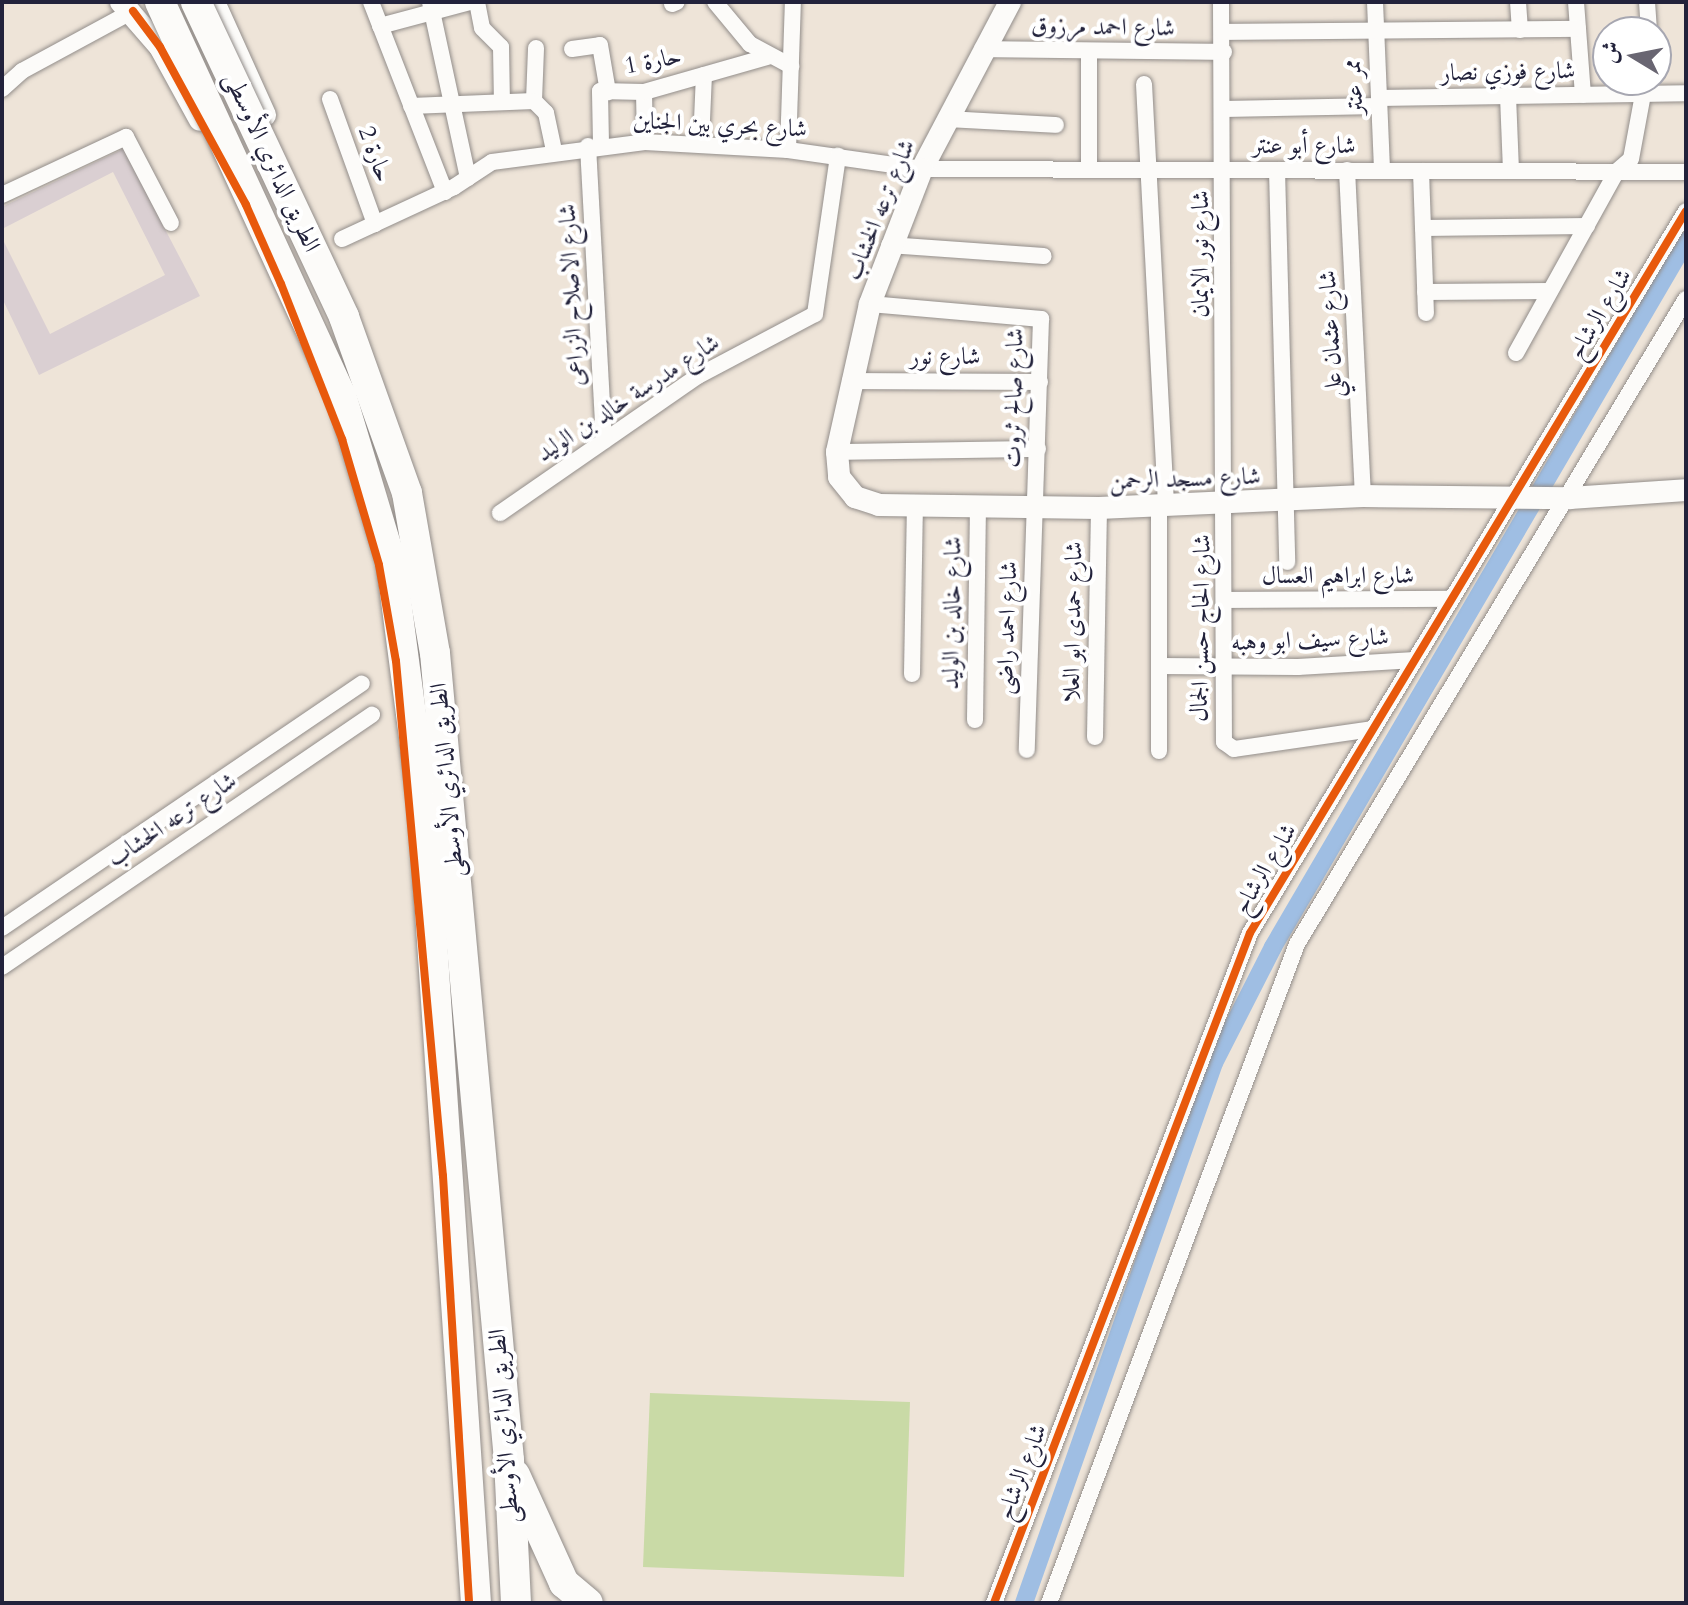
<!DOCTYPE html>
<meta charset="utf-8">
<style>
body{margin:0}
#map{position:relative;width:1688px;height:1605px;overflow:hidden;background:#eee4d8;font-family:Cardo,Amiri,serif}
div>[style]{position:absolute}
.green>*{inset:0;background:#c9daa6}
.canal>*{height:18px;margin:-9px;padding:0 9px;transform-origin:9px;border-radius:9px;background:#9fbee3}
.building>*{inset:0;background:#dacfd2}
.roads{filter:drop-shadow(0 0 2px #928d8a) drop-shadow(0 0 2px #928d8a)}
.street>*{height:16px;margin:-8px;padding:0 8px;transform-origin:8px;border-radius:8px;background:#fcfbf9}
.secondary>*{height:22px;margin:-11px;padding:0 11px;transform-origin:11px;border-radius:11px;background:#fcfbf9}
.bridges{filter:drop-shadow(0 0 2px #928d8a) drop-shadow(0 0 2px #928d8a)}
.highway-bridge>*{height:30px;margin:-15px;padding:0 15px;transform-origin:15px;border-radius:15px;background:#fcfbf9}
.cycleway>*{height:8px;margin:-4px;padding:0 4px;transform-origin:4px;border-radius:4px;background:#e8590c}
span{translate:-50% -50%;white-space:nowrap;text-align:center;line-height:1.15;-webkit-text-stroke:8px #fff;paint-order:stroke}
.street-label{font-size:24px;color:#22223b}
.frame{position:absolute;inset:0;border:4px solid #22223b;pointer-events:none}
.north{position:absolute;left:1592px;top:16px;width:80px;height:80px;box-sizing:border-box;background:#fff;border:2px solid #a7a7b1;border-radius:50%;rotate:280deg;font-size:22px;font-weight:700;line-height:32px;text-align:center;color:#22223b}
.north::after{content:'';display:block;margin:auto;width:28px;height:36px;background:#696672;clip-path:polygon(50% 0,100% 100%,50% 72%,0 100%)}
</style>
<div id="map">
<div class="green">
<div style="clip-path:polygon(650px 1393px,910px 1402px,904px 1577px,643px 1567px)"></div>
</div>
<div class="canal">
<div style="left:1024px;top:1603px;width:572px;rotate:-70.62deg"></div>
<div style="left:1214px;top:1063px;width:130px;rotate:-63deg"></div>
<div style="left:1273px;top:947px;width:818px;rotate:-59.67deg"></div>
</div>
<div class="building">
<div style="clip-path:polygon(123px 149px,200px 296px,39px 375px,2px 298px,2px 238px,50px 334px,165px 275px,113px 172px,2px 229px,2px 207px)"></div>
</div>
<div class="roads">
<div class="street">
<div style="left:371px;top:2px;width:204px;rotate:68.7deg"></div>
<div style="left:430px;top:2px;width:180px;rotate:77.8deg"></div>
<div style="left:477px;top:2px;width:26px;rotate:79deg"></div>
<div style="left:482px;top:28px;width:27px;rotate:45deg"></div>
<div style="left:501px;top:47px;width:55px;rotate:89deg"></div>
<div style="left:715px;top:2px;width:55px;rotate:50.2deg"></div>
<div style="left:750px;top:44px;width:47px;rotate:28.2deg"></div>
<div style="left:1221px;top:2px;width:740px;rotate:89.77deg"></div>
<div style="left:1224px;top:742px;width:12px;rotate:35deg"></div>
<div style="left:1234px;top:749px;width:140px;rotate:-8.2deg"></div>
<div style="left:1375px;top:2px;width:169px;rotate:87.6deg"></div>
<div style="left:1518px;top:2px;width:28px;rotate:86deg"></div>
<div style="left:1576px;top:2px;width:93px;rotate:85.7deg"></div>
<div style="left:1647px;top:2px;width:30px;rotate:86deg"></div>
<div style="left:672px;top:4px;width:5px;rotate:-22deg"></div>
<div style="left:380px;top:26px;width:93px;rotate:-14.9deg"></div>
<div style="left:1223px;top:32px;width:355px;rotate:-0.5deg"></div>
<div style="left:572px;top:49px;width:28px;rotate:-8deg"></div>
<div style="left:600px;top:45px;width:48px;rotate:80.3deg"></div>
<div style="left:982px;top:49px;width:242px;rotate:0.7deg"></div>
<div style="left:1144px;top:84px;width:423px;rotate:87deg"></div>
<div style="left:2px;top:89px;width:27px;rotate:-42deg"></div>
<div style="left:22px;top:71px;width:126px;rotate:-28.4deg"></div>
<div style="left:644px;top:92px;width:50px;rotate:88.9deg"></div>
<div style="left:1508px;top:96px;width:75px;rotate:87.7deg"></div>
<div style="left:1379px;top:98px;width:307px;rotate:-0.9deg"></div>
<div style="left:330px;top:99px;width:133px;rotate:70.2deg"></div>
<div style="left:534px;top:101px;width:53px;rotate:-87.8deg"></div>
<div style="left:411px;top:106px;width:123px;rotate:-2.3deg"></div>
<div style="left:534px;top:101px;width:17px;rotate:45deg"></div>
<div style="left:546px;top:113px;width:40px;rotate:78deg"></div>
<div style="left:1224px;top:109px;width:155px;rotate:-1.1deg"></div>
<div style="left:946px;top:119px;width:110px;rotate:3.1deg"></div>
<div style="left:701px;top:143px;width:68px;rotate:-87.5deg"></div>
<div style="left:601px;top:144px;width:53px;rotate:-91.1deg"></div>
<div style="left:600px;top:91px;width:44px;rotate:1.3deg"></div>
<div style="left:644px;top:92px;width:128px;rotate:-15.9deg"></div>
<div style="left:588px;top:146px;width:295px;rotate:86.9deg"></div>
<div style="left:788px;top:150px;width:148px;rotate:-88.1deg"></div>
<div style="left:1089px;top:169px;width:118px;rotate:-90deg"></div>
<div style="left:1277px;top:170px;width:392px;rotate:88.5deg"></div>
<div style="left:1347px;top:170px;width:326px;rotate:87.2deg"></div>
<div style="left:1421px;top:171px;width:142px;rotate:88deg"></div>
<div style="left:2px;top:195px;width:137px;rotate:-25.1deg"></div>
<div style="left:126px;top:137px;width:97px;rotate:62.4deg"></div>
<div style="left:1423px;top:228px;width:164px;rotate:-0.7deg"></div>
<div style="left:342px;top:239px;width:123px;rotate:-24.9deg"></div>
<div style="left:454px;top:187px;width:45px;rotate:-33.3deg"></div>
<div style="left:492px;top:162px;width:154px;rotate:-7.4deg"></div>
<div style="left:645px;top:142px;width:143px;rotate:3.2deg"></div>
<div style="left:788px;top:150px;width:135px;rotate:8.1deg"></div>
<div style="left:922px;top:169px;width:764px;rotate:0.22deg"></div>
<div style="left:889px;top:245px;width:155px;rotate:4.1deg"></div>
<div style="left:1425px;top:292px;width:125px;rotate:-0.5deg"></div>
<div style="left:870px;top:304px;width:172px;rotate:5deg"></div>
<div style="left:1041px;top:319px;width:431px;rotate:91.9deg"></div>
<div style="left:1516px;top:353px;width:208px;rotate:-61deg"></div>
<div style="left:1617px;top:171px;width:18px;rotate:-41deg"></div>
<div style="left:1631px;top:159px;width:66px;rotate:-79.5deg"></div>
<div style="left:850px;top:381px;width:190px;rotate:0.3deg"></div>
<div style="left:837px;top:452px;width:201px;rotate:-0.9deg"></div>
<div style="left:1159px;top:507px;width:244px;rotate:90deg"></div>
<div style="left:500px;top:513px;width:241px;rotate:-34.7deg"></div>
<div style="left:698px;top:376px;width:132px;rotate:-27.9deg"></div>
<div style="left:815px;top:314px;width:160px;rotate:-81.7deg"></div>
<div style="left:1225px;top:600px;width:226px;rotate:-0.3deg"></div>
<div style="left:1159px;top:666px;width:139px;rotate:0.4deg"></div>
<div style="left:1298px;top:667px;width:117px;rotate:-3.4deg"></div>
<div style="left:912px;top:674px;width:169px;rotate:-89deg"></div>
<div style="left:975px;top:720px;width:214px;rotate:-89.2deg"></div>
<div style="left:1095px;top:737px;width:229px;rotate:-89deg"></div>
<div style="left:2px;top:928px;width:435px;rotate:-34.2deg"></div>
<div style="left:2px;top:967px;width:448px;rotate:-34.3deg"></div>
<div style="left:994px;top:1603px;width:717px;rotate:-69.09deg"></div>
<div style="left:1250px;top:933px;width:843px;rotate:-58.87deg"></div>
<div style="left:1049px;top:1603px;width:704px;rotate:-69.38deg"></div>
<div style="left:1297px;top:944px;width:753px;rotate:-58.91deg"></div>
</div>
<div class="secondary">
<div style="left:121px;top:2px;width:60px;rotate:49.1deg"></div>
<div style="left:160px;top:47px;width:83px;rotate:61.3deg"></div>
<div style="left:214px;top:2px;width:124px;rotate:65.7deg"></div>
<div style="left:1010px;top:2px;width:189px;rotate:117.8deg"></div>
<div style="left:922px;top:169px;width:145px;rotate:111.1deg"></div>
<div style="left:870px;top:304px;width:152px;rotate:102.6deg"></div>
<div style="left:837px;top:452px;width:25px;rotate:85deg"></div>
<div style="left:839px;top:477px;width:26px;rotate:51deg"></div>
<div style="left:855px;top:497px;width:25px;rotate:18deg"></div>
<div style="left:879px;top:505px;width:220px;rotate:0.8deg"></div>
<div style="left:1099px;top:508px;width:264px;rotate:-2.6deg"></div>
<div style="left:1363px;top:496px;width:207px;rotate:0.6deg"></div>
<div style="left:1570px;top:498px;width:116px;rotate:-3.9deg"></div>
</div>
</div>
<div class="bridges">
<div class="highway-bridge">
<div style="left:160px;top:2px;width:433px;rotate:65.3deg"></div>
<div style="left:341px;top:395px;width:174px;rotate:73.3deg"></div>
<div style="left:391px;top:562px;width:245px;rotate:82.5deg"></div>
<div style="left:423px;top:805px;width:800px;rotate:86.2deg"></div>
<div style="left:196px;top:2px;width:348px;rotate:64.8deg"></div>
<div style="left:344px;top:317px;width:187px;rotate:70.3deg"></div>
<div style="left:407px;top:493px;width:162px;rotate:80.1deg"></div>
<div style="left:435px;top:653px;width:810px;rotate:84.76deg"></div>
<div style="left:509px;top:1460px;width:143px;rotate:87.2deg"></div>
<div style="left:515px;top:1475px;width:119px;rotate:65.6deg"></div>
<div style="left:564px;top:1583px;width:31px;rotate:40deg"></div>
</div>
</div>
<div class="cycleway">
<div style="left:133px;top:11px;width:45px;rotate:53.1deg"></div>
<div style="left:160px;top:47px;width:180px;rotate:61.4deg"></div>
<div style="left:246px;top:205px;width:86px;rotate:66.1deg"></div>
<div style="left:281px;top:284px;width:167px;rotate:68.5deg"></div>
<div style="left:342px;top:439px;width:131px;rotate:73.6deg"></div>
<div style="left:379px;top:565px;width:97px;rotate:80deg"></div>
<div style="left:396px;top:661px;width:517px;rotate:84.79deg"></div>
<div style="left:443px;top:1176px;width:428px;rotate:86.5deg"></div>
<div style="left:994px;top:1603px;width:717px;rotate:-69.09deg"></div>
<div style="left:1250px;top:933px;width:843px;rotate:-58.87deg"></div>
</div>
<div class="street-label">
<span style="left:1103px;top:27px;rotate:1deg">شارع احمد مرزوق</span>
<span style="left:653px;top:61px;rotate:-11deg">حارة 1</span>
<span style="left:1508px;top:72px;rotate:-1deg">شارع فوزي نصار</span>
<span style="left:1354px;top:87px;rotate:-93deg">ممر عنتر</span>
<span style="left:720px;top:125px;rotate:3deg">شارع بحري بين الجناين</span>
<span style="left:1304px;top:146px">شارع أبو عنتر</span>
<span style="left:375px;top:154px;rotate:70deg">حارة 2</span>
<span style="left:272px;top:162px;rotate:65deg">الطريق الدائري الأوسطى</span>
<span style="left:880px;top:210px;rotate:-68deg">شارع ترعه الخشاب</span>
<span style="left:1201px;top:254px;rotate:-90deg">شارع نور الايمان</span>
<span style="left:572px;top:295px;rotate:-93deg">شارع الاصلاح الزراعى</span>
<span style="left:1600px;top:314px;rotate:-59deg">شارع الرشاح</span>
<span style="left:1331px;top:334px;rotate:-93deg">شارع عثمان علي</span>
<span style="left:945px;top:357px">شارع نور</span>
<span style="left:628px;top:398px;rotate:-33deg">شارع مدرسة خالد بن الوليد</span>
<span style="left:1014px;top:398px;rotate:-89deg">شارع صالح ثروت</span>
<span style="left:1185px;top:479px;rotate:-2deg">شارع مسجد الرحمن</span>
<span style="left:1338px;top:576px">شارع ابراهيم العسال</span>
<span style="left:952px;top:613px;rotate:-89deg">شارع خالد بن الوليد</span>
<span style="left:1073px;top:622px;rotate:-89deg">شارع حمدى ابو العلا</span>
<span style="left:1007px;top:628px;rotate:-88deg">شارع احمد راضى</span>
<span style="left:1201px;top:628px;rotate:-89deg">شارع الحاج حسن الجمال</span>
<span style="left:1310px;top:640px;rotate:-2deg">شارع سيف ابو وهبه</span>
<span style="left:447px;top:780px;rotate:-95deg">الطريق الدائري الأوسطى</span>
<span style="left:172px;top:820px;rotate:-34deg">شارع ترعه الخشاب</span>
<span style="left:1265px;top:869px;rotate:-59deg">شارع الرشاح</span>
<span style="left:504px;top:1426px;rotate:-94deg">الطريق الدائري الأوسطى</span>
<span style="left:1022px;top:1472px;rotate:-69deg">شارع الرشاح</span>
</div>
<div class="frame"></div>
<div class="north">ش</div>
</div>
